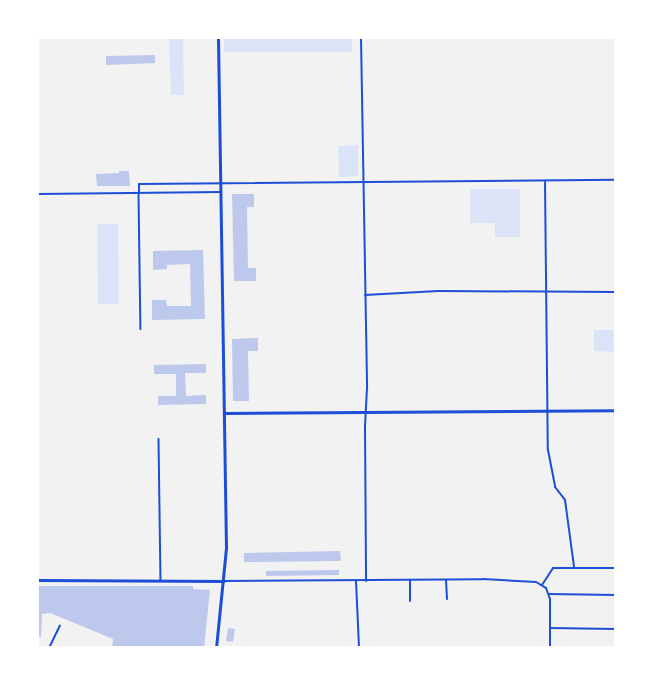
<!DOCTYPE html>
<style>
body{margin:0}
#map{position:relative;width:653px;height:685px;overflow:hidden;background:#f2f2f2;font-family:"Playfair Display",serif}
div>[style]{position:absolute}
.green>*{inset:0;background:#dbe4f7}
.building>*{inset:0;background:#bdc9ec}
.service>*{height:1.5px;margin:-0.75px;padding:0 0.75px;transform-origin:0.75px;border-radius:0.75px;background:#1d4ed8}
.minor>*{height:2px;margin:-1px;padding:0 1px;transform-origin:1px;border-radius:1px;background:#1d4ed8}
.tertiary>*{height:3px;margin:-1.5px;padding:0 1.5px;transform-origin:1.5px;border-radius:1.5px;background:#1d4ed8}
span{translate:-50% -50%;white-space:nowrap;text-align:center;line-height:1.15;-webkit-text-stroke:4.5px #fff;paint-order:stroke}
.frame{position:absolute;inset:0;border:39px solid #fff;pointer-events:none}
</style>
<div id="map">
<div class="green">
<div style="clip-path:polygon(169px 38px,183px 38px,184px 95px,171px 95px)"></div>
<div style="clip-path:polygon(224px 38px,352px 38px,352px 52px,224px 52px)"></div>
<div style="clip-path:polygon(358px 145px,358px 176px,339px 177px,338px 146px)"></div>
<div style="clip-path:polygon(470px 189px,520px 189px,520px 237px,495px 237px,495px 223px,470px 223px)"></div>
<div style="clip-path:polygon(97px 224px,118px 224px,119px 304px,98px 304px)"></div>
<div style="clip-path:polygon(594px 330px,615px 330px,615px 352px,594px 351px)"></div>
</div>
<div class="building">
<div style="clip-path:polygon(155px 55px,155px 63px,106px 65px,106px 56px)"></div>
<div style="clip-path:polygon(119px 171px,129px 171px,130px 186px,97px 186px,96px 174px,119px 173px)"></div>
<div style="clip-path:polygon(232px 194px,254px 194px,254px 207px,247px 207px,248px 268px,256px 268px,256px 281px,234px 281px)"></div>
<div style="clip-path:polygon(203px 250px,205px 319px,152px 320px,152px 300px,166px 300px,167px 306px,191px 306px,190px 264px,167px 265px,167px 269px,153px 270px,153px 251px)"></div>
<div style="clip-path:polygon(258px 338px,258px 351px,248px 351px,249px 401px,233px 401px,232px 339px)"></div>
<div style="clip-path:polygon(206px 364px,206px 373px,185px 373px,186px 396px,206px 395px,206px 404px,158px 405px,158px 396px,176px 396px,176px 374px,154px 374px,154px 365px)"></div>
<div style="clip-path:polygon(340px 551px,341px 561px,244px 562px,244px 553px)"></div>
<div style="clip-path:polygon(339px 570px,339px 575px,266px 576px,266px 571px)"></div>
<div style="clip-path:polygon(38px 586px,193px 586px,193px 589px,210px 590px,204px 648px,112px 648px,113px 639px,50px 613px,42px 614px,41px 637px,38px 637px)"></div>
<div style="clip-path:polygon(228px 628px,235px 629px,233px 642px,226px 641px)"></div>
</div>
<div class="service">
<div style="left:139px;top:194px;width:135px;rotate:89.2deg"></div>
<div style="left:159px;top:439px;width:141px;rotate:89.2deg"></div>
</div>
<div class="minor">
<div style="left:361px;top:38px;width:350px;rotate:89deg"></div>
<div style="left:367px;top:388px;width:39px;rotate:93deg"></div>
<div style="left:365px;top:427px;width:154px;rotate:89.6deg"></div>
<div style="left:545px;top:182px;width:268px;rotate:89.4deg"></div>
<div style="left:548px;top:450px;width:38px;rotate:79deg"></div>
<div style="left:555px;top:487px;width:16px;rotate:52deg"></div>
<div style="left:565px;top:500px;width:68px;rotate:82.3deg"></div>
<div style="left:139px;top:193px;width:9px;rotate:-90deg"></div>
<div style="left:139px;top:184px;width:477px;rotate:-0.5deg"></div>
<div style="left:38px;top:194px;width:183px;rotate:-0.6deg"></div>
<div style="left:365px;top:295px;width:73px;rotate:-3.1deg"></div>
<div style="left:438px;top:291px;width:178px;rotate:0.3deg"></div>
<div style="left:446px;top:580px;width:19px;rotate:87deg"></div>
<div style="left:224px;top:581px;width:259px;rotate:-0.4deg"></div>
<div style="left:483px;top:579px;width:53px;rotate:3.2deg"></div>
<div style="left:536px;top:582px;width:12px;rotate:31deg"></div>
<div style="left:546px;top:588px;width:12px;rotate:70deg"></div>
<div style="left:550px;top:599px;width:49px;rotate:90deg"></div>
<div style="left:356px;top:581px;width:67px;rotate:87.4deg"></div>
<div style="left:410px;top:581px;width:20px;rotate:90deg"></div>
<div style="left:542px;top:585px;width:20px;rotate:-57deg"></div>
<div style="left:553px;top:568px;width:63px"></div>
<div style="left:549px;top:594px;width:67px;rotate:0.9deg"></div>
<div style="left:550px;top:628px;width:66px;rotate:0.9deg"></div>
<div style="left:49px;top:648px;width:25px;rotate:-64deg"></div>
</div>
<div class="tertiary">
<div style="left:224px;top:413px;width:392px;rotate:-0.4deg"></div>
<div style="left:38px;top:580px;width:186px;rotate:0.3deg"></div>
<div style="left:216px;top:648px;width:100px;rotate:-84.3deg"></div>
<div style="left:226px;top:548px;width:510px;rotate:-90.9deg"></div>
</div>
<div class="frame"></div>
</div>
